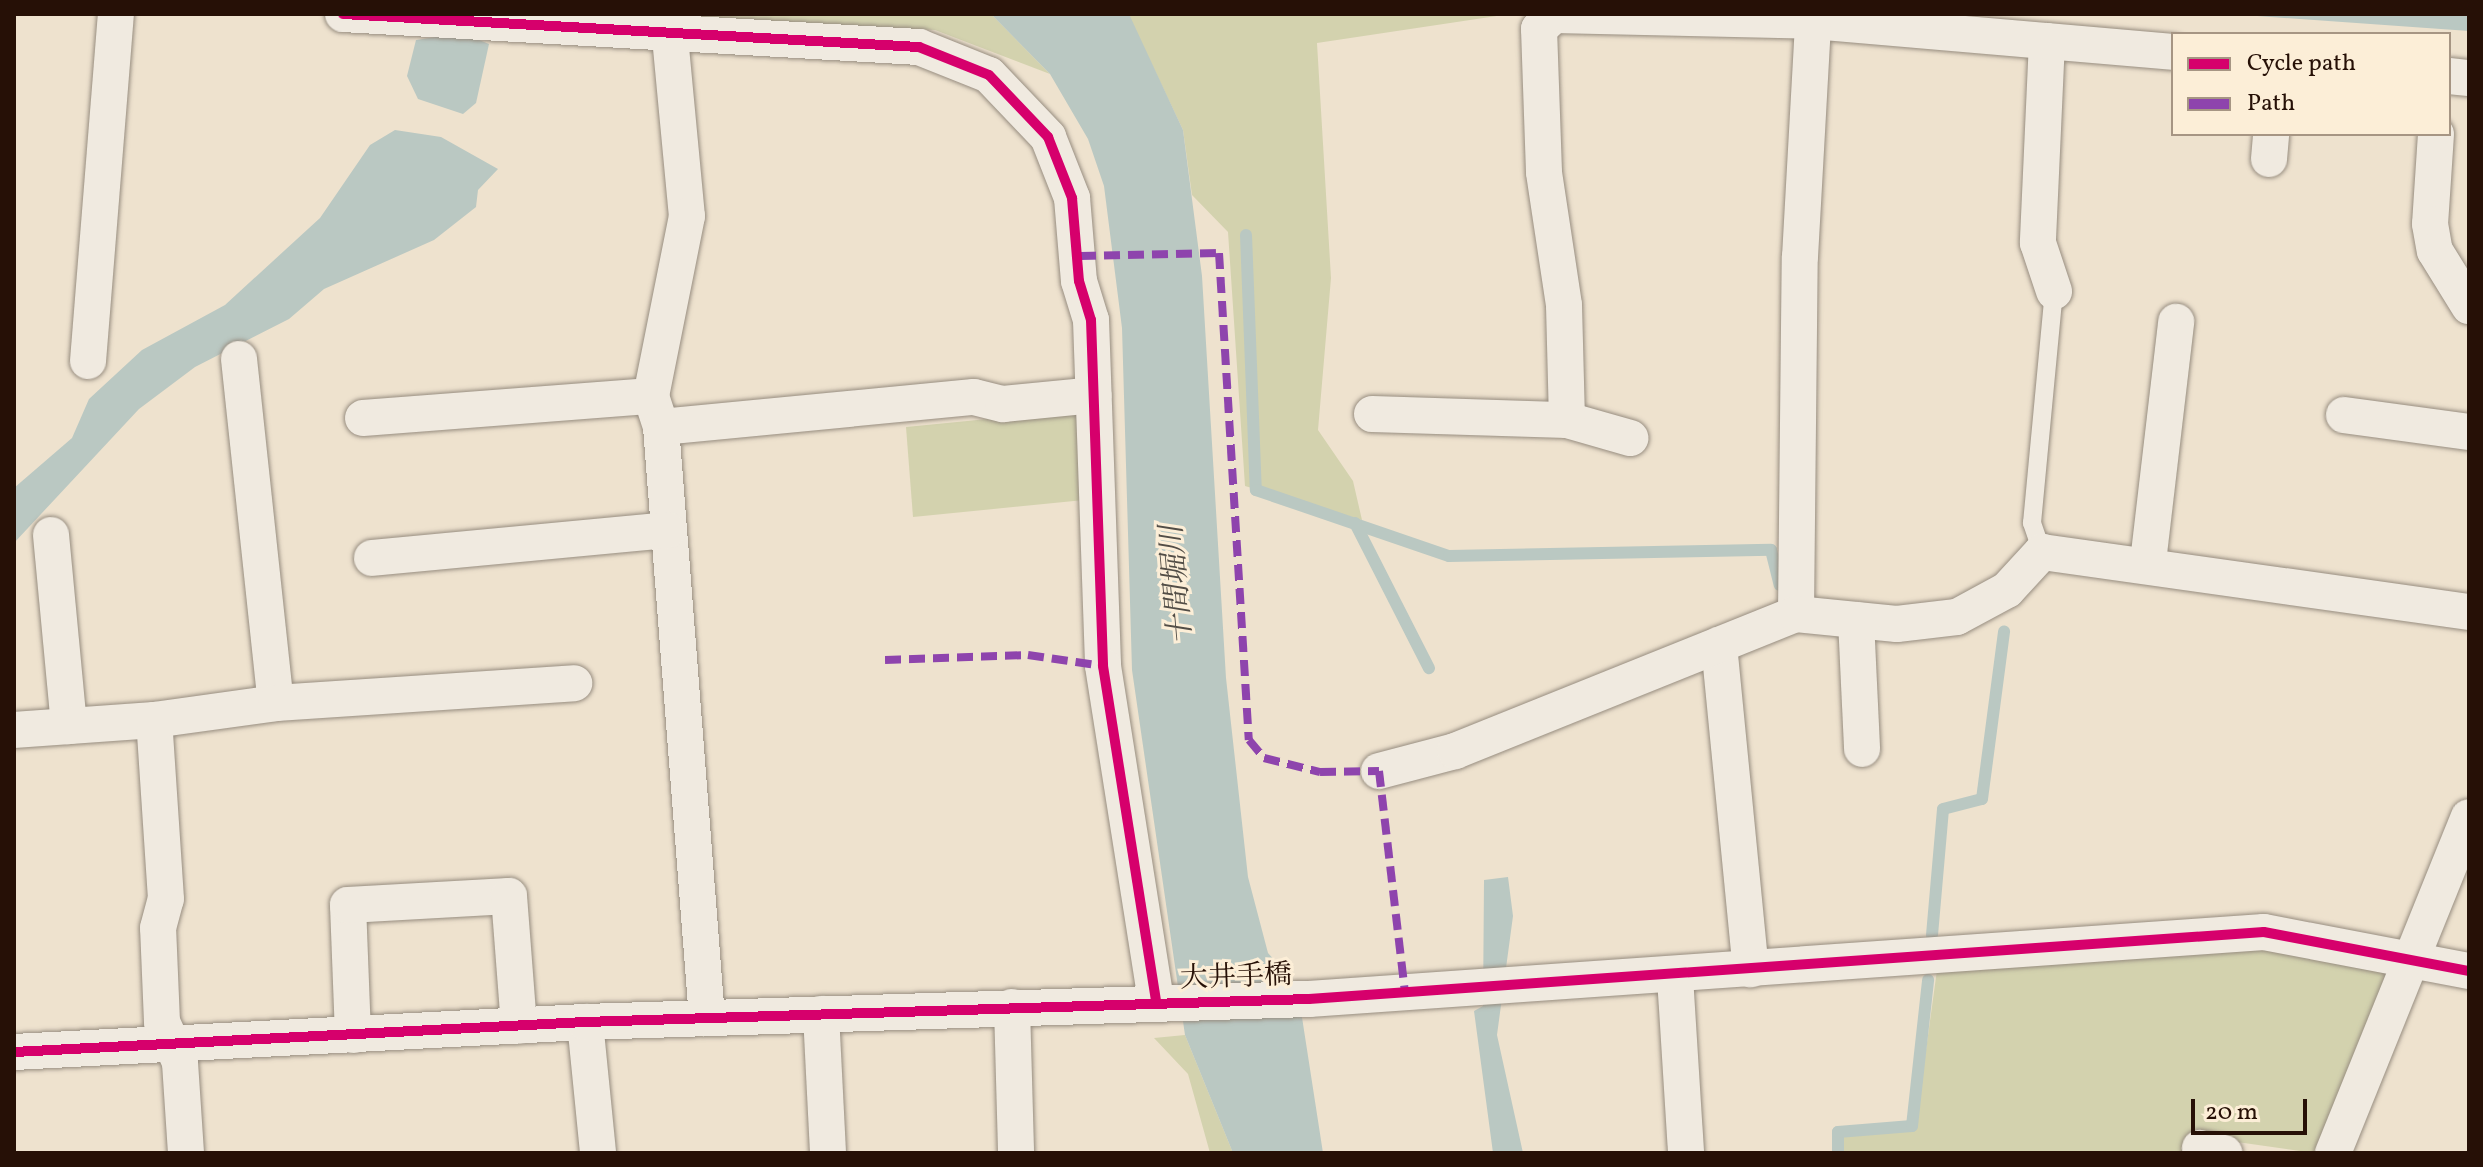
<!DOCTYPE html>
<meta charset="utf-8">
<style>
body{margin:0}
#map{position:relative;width:2483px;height:1167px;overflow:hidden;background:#eee2ce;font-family:Vollkorn,"Noto Serif JP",serif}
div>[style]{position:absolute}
.green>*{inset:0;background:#d3d2ae}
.water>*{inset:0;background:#bac8c2}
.stream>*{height:12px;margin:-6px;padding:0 6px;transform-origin:6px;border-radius:6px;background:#bac8c2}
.roads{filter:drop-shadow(0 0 2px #978d80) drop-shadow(0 0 2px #978d80)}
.service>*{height:18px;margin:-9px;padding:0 9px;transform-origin:9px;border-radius:9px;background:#f0eae0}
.minor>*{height:36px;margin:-18px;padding:0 18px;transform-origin:18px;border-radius:18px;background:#f0eae0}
.quiet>*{height:8px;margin-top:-4px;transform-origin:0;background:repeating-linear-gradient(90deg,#8e44ad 0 16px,transparent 0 24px)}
.cycleway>*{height:10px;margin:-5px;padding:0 5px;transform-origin:5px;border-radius:5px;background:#d6006c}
span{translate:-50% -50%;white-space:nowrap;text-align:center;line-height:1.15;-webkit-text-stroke:6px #fceed7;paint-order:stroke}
.street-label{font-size:28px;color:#261006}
.water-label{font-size:30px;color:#524d46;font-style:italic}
.frame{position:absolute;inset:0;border:16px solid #261006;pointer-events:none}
.legend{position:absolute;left:2171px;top:32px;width:280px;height:104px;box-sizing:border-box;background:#fceed7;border:2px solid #a69583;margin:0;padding:10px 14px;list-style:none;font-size:24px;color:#261006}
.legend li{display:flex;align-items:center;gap:16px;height:40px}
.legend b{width:40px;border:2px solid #a69583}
.scale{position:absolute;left:2191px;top:1099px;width:116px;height:36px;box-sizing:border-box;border:4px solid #261006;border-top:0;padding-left:10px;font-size:24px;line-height:28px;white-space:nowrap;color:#261006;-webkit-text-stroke:6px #fceed7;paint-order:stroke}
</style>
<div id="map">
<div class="green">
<div style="clip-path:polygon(522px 14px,991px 14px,1050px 74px,935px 30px)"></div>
<div style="clip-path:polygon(1128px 14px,1510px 14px,1317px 43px,1331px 278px,1318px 430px,1353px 481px,1362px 520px,1245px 486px,1228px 232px,1192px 195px,1183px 130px)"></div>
<div style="clip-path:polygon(1080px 410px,1084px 500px,913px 517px,906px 427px)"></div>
<div style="clip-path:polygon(2278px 946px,2394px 974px,2314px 1153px,2195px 1136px,2190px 1153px,1842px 1153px,1842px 1136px,1915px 1130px,1937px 970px)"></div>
<div style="clip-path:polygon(1185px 1035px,1233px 1153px,1210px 1153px,1188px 1074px,1154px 1038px)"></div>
</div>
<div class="water">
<div style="clip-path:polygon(991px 14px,1129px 14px,1183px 130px,1202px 276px,1226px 678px,1248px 877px,1268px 953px,1297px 985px,1323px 1153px,1233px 1153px,1185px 1035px,1132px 670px,1122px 328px,1104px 186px,1088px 139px,1050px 74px)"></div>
<div style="clip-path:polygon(2230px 14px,2469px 14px,2469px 31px)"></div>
<div style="clip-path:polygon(462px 33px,489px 44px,476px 103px,463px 114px,418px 99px,407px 76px,416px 40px)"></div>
<div style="clip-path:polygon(395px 130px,441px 137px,498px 169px,478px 190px,476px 207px,434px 240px,324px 289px,289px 319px,195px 367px,139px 409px,14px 543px,14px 488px,72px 438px,89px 399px,142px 350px,225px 305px,320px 218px,370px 145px)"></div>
<div style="clip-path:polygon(1508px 877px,1513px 916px,1497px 1035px,1523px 1153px,1493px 1153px,1474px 1011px,1483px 1006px,1484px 880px)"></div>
</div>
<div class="stream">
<div style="left:1246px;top:235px;width:255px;rotate:87.8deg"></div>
<div style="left:1256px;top:490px;width:204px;rotate:18.9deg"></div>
<div style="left:1449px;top:556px;width:322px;rotate:-1.1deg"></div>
<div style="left:1771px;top:550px;width:36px;rotate:76deg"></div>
<div style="left:1355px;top:523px;width:163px;rotate:63deg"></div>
<div style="left:1932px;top:935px;width:126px;rotate:-85deg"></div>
<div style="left:1943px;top:809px;width:40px;rotate:-14.4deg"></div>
<div style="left:1982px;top:799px;width:169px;rotate:-82.5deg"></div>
<div style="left:1838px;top:1153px;width:21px;rotate:-90deg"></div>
<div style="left:1838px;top:1132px;width:74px;rotate:-4.6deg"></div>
<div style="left:1912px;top:1126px;width:147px;rotate:-83.7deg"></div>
</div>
<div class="roads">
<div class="service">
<div style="left:2042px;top:552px;width:31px;rotate:-109deg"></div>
<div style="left:2032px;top:523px;width:233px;rotate:-84.6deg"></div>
</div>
<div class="minor">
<div style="left:343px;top:14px;width:577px;rotate:3.28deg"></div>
<div style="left:919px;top:47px;width:75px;rotate:21.8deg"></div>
<div style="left:989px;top:75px;width:86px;rotate:46.4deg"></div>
<div style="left:1048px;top:137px;width:66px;rotate:68.5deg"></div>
<div style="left:1072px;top:198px;width:83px;rotate:85.2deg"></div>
<div style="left:1079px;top:281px;width:41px;rotate:72.9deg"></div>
<div style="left:1091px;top:320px;width:346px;rotate:88deg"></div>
<div style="left:1103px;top:666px;width:339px;rotate:81deg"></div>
<div style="left:670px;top:37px;width:180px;rotate:84.6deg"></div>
<div style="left:687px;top:216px;width:184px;rotate:101.3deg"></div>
<div style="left:651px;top:396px;width:33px;rotate:72deg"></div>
<div style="left:661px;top:427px;width:593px;rotate:85.55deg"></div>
<div style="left:2047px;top:41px;width:202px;rotate:92.6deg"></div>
<div style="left:2038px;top:243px;width:51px;rotate:71.6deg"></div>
<div style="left:2449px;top:76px;width:20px;rotate:6deg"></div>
<div style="left:2436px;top:134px;width:90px;rotate:93.8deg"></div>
<div style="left:2430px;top:224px;width:27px;rotate:80deg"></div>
<div style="left:2435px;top:251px;width:65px;rotate:58.3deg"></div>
<div style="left:2269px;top:159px;width:25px;rotate:-85deg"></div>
<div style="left:239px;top:359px;width:346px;rotate:83.9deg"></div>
<div style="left:88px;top:361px;width:348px;rotate:-85.4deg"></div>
<div style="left:1372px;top:414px;width:195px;rotate:1.8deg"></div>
<div style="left:1567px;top:420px;width:66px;rotate:15.9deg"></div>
<div style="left:2344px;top:415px;width:126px;rotate:7.7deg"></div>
<div style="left:363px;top:418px;width:289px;rotate:-4.4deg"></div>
<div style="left:1567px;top:420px;width:115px;rotate:-91.5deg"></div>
<div style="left:1564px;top:305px;width:134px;rotate:-98.6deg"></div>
<div style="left:1544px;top:172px;width:143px;rotate:-92deg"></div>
<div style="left:1539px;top:29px;width:21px;rotate:-43deg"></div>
<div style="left:1554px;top:15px;width:259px;rotate:1.3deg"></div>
<div style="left:1813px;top:21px;width:361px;rotate:4.9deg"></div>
<div style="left:661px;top:427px;width:314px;rotate:-5.5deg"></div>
<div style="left:974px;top:397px;width:30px;rotate:14deg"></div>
<div style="left:1003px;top:404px;width:91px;rotate:-5.6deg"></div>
<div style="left:51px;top:535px;width:192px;rotate:84.6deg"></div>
<div style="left:372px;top:558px;width:297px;rotate:-5.4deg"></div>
<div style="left:2148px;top:562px;width:242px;rotate:-83.3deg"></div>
<div style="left:1796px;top:614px;width:357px;rotate:-89.4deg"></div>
<div style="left:1800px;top:257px;width:236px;rotate:-86.8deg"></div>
<div style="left:1856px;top:620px;width:129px;rotate:87.3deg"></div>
<div style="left:1719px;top:645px;width:326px;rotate:84.4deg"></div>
<div style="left:14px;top:730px;width:140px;rotate:-4.1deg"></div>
<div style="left:1379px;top:771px;width:79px;rotate:-14.7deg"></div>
<div style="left:1455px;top:751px;width:367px;rotate:-21.9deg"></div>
<div style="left:1796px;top:614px;width:101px;rotate:5.7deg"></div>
<div style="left:1897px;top:624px;width:60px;rotate:-6.7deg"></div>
<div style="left:1957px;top:617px;width:57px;rotate:-28.4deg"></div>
<div style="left:2007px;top:590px;width:52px;rotate:-47.4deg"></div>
<div style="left:2042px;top:552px;width:431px;rotate:8deg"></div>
<div style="left:1675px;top:977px;width:176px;rotate:86.4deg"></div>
<div style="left:1012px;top:1007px;width:146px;rotate:88.4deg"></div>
<div style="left:821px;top:1014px;width:139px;rotate:87.1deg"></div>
<div style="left:585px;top:1022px;width:132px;rotate:84.3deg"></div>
<div style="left:353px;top:1035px;width:130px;rotate:-92.2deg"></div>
<div style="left:348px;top:905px;width:161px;rotate:-3.2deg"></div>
<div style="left:509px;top:896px;width:130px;rotate:85.6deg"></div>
<div style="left:14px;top:1052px;width:572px;rotate:-3.01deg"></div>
<div style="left:585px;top:1022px;width:724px;rotate:-1.82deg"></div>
<div style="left:1309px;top:999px;width:957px;rotate:-4.01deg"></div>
<div style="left:2264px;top:932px;width:209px;rotate:10.8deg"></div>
<div style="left:2200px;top:1148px;width:25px;rotate:12deg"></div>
<div style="left:186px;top:1153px;width:91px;rotate:-93.8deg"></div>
<div style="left:180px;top:1062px;width:44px;rotate:-114.2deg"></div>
<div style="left:162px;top:1022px;width:94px;rotate:-92.4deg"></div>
<div style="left:158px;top:928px;width:30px;rotate:-75deg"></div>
<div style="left:166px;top:899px;width:179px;rotate:-93.8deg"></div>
<div style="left:154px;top:720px;width:123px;rotate:-7.9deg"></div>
<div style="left:276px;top:703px;width:299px;rotate:-3.8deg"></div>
<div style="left:2333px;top:1153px;width:362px;rotate:-68deg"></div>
</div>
</div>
<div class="quiet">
<div style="left:1080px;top:256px;width:139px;rotate:-1.2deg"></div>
<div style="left:1219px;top:253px;width:488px;rotate:86.5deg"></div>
<div style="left:1249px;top:740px;width:23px;rotate:50deg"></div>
<div style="left:1264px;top:758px;width:58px;rotate:14deg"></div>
<div style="left:1320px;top:772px;width:59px;rotate:-1deg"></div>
<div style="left:1379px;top:771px;width:224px;rotate:83.3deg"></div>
<div style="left:885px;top:660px;width:143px;rotate:-2deg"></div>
<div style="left:1028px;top:655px;width:76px;rotate:8.3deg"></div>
</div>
<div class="cycleway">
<div style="left:343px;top:14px;width:577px;rotate:3.28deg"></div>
<div style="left:919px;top:47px;width:75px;rotate:21.8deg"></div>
<div style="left:989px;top:75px;width:86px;rotate:46.4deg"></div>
<div style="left:1048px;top:137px;width:66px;rotate:68.5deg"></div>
<div style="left:1072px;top:198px;width:83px;rotate:85.2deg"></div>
<div style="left:1079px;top:281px;width:41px;rotate:72.9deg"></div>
<div style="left:1091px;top:320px;width:346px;rotate:88deg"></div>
<div style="left:1103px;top:666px;width:339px;rotate:81deg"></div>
<div style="left:14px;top:1052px;width:572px;rotate:-3.01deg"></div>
<div style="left:585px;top:1022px;width:724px;rotate:-1.82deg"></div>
<div style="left:1309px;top:999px;width:957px;rotate:-4.01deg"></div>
<div style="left:2264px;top:932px;width:209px;rotate:10.8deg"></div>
</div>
<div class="street-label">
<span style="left:1236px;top:978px;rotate:-2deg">大井手橋</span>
</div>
<div class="water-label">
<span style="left:1178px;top:585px;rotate:-95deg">十間堀川</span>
</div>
<div class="frame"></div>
<ul class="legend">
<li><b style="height:10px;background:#d6006c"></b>Cycle path</li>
<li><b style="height:10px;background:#8e44ad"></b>Path</li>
</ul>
<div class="scale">20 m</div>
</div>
